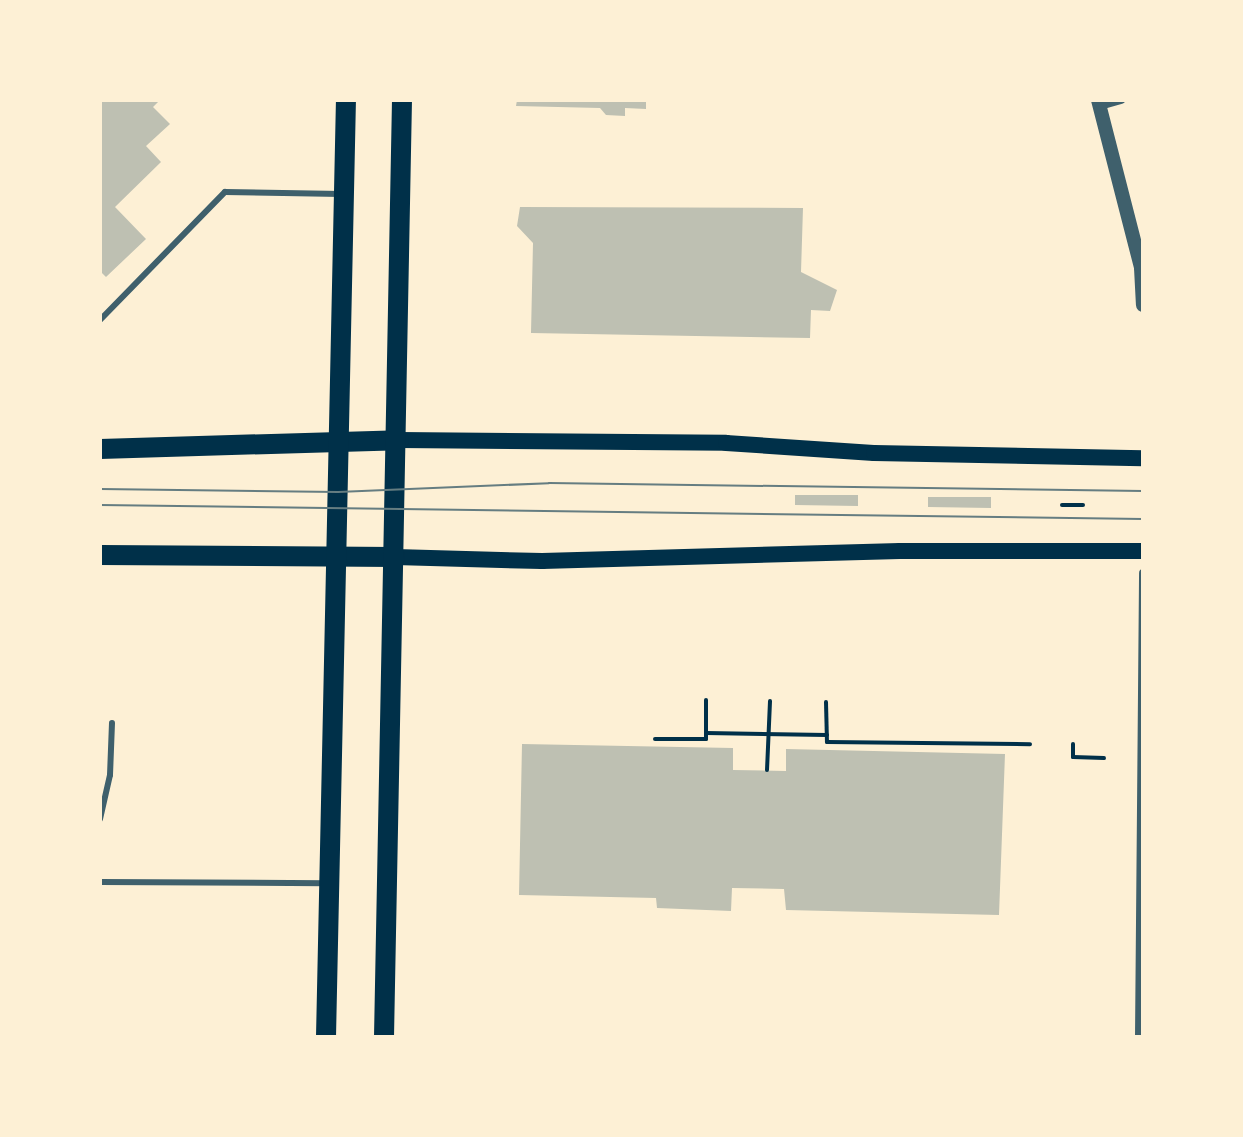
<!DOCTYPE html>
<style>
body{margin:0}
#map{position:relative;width:1243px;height:1137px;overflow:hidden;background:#fdf0d5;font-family:"Noto Sans",sans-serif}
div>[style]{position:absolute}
.building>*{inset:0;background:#bec0b2}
.path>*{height:4px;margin:-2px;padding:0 2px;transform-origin:2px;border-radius:2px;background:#003049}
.service>*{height:6px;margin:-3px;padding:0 3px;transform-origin:3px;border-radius:3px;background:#3f606c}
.minor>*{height:8px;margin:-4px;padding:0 4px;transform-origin:4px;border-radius:4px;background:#3f606c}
.tertiary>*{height:14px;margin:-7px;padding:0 7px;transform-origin:7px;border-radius:7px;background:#3f606c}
.secondary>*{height:16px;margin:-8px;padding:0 8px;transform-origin:8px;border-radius:8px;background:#003049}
.primary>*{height:20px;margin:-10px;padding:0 10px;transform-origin:10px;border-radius:10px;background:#003049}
.tram>*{height:2px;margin:-1px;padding:0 1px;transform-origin:1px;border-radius:1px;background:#657d81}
span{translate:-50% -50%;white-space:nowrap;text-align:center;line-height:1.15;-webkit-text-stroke:7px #fdf0d5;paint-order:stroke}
.frame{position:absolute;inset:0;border:102px solid #fdf0d5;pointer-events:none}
</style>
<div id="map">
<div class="building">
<div style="clip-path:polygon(100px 100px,160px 100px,153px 107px,170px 124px,146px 146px,161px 162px,115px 207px,146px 239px,106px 277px,100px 271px)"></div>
<div style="clip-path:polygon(517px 100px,646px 100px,646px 109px,625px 108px,625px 116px,606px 115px,600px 108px,516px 106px)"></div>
<div style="clip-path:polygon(520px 207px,803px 208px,801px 272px,837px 290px,830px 311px,811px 310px,810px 338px,531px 333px,533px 243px,517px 226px)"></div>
<div style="clip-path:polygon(795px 495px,858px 495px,858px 506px,795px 505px)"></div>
<div style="clip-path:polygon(928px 497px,991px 497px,991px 508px,928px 507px)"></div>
<div style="clip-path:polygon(522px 744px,733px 748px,733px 770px,786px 771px,786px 749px,1005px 754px,999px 915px,786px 910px,784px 889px,732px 888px,731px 911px,657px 908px,656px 898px,519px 895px)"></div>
</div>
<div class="path">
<div style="left:1062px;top:505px;width:21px"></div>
<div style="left:826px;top:702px;width:40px;rotate:88.6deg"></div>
<div style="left:827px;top:742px;width:203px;rotate:0.6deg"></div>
<div style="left:706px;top:733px;width:121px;rotate:0.9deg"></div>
<div style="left:655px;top:739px;width:51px"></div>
<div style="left:706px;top:739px;width:39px;rotate:-90deg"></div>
<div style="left:1073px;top:744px;width:13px;rotate:90deg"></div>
<div style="left:1073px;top:757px;width:31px;rotate:2deg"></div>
<div style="left:767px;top:770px;width:69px;rotate:-87.5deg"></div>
</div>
<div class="service">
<div style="left:100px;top:320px;width:179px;rotate:-45.7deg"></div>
<div style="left:225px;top:192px;width:116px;rotate:1deg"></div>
<div style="left:100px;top:819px;width:45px;rotate:-77.2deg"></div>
<div style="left:110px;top:775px;width:52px;rotate:-87.8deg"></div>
<div style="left:100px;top:882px;width:226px;rotate:0.3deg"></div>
</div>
<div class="minor">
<div style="left:1100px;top:106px;width:22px;rotate:-16deg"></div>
<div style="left:1139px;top:1037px;width:464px;rotate:-89.5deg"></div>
</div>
<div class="tertiary">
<div style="left:1098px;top:100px;width:173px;rotate:75.6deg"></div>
<div style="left:1141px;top:268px;width:37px;rotate:87deg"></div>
</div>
<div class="secondary">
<div style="left:399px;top:440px;width:327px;rotate:0.5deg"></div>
<div style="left:726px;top:443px;width:148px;rotate:3.9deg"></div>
<div style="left:874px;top:453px;width:269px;rotate:1.1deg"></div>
<div style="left:395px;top:557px;width:147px;rotate:1.6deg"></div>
<div style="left:542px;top:561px;width:358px;rotate:-1.6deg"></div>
<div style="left:900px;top:551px;width:243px"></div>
</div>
<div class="primary">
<div style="left:100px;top:449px;width:299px;rotate:-1.7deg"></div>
<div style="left:100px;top:555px;width:295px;rotate:0.4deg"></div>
<div style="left:326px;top:1037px;width:937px;rotate:-88.78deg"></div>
<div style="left:384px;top:1037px;width:937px;rotate:-88.9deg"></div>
</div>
<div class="tram">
<div style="left:100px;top:489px;width:238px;rotate:0.7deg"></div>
<div style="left:338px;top:492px;width:211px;rotate:-2.4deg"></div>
<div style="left:549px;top:483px;width:594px;rotate:0.77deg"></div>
<div style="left:100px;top:505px;width:1043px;rotate:0.77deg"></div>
</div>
<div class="frame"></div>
</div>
